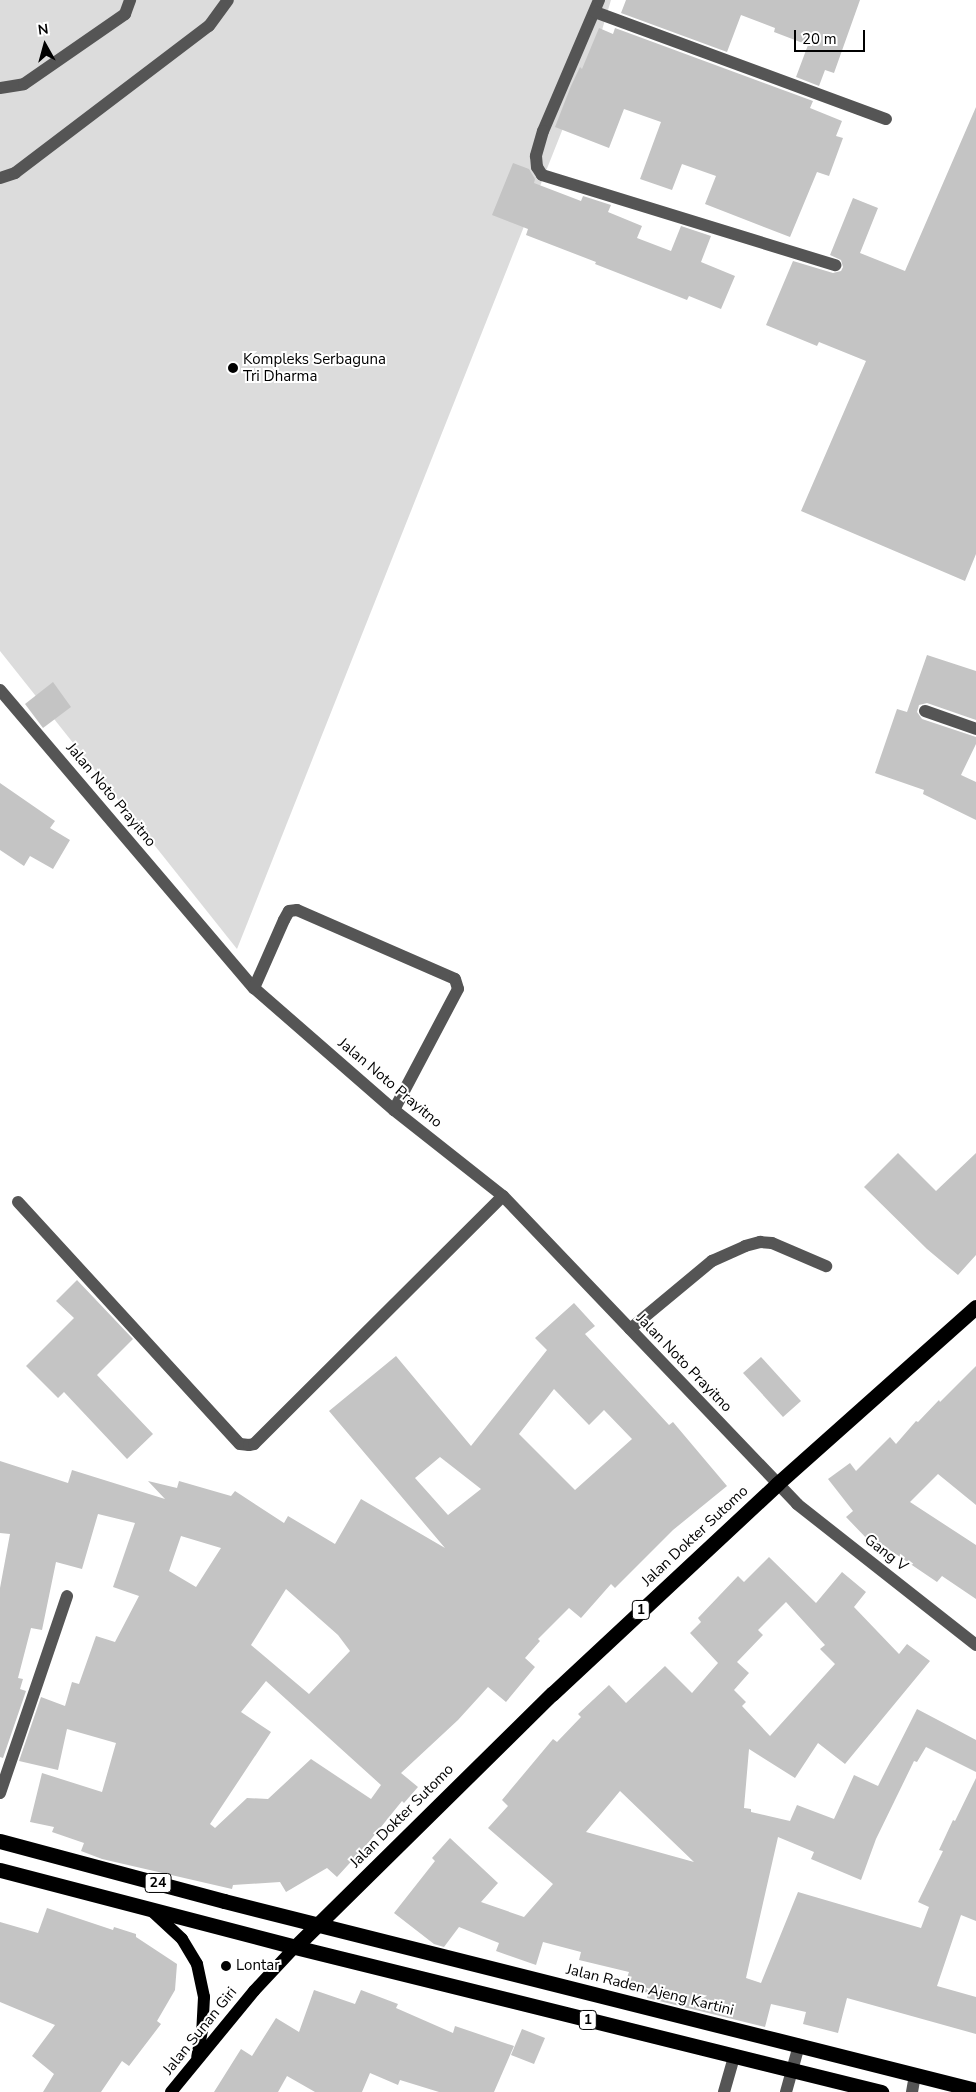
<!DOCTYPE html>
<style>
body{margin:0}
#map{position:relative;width:976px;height:2092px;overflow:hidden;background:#fff;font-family:"Nunito Sans",sans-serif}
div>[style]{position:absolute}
.green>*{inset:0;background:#dcdcdc}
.building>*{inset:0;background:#c4c4c4}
.minor>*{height:12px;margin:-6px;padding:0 6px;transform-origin:6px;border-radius:6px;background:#555}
.major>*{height:12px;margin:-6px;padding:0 6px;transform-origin:6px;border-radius:6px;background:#000}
.highway>*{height:15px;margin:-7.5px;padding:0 7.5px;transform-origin:7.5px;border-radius:7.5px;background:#000}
.dots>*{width:14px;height:14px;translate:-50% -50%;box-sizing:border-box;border:2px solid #fff;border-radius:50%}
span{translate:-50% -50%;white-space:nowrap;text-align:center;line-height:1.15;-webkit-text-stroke:4px #fff;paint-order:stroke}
.shield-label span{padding:1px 4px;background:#fff;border:1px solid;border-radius:4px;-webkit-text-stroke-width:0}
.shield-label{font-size:14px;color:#000;font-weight:700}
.poi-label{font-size:15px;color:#000}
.left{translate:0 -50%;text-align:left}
.street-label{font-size:15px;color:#000}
.north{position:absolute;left:20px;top:20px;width:50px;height:50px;-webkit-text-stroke:4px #fff;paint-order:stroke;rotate:353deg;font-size:14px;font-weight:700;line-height:20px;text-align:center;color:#000}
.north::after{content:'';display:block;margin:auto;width:18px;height:22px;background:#000;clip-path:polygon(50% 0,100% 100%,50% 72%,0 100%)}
.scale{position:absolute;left:794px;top:30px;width:71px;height:22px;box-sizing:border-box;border:2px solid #000;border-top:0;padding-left:6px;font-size:15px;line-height:18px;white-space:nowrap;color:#000;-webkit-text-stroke:4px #fff;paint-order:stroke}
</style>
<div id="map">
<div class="green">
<div style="clip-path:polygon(0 0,611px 0,602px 30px,237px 949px,0 651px)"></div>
</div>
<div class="building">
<div style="clip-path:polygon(626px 0,860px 0,834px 73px,825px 70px,819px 86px,796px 77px,808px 45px,774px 32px,775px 28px,741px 15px,727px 52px,621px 13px)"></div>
<div style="clip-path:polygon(599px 28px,613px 34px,615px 28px,813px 101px,810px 108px,842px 121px,836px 136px,843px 138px,829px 176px,817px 172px,790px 237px,705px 204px,716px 176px,682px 164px,672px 190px,640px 179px,661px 122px,624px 109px,609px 148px,555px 127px,571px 86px,580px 67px,582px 69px)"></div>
<div style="clip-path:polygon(976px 107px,976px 554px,965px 581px,801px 511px,866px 361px,819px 342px,817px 346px,766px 325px,793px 261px,833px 273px,841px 271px,843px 267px,841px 260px,830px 255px,853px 198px,878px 208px,860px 253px,905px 271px)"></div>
<div style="clip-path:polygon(513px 163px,529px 169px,535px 179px,534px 183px,581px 201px,583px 196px,611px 205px,608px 212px,642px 226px,637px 238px,671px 251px,681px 226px,711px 236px,701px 262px,735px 276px,721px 309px,689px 296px,687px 300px,595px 264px,596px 262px,526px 235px,528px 229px,492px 215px)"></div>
<div style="clip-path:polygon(927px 655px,976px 671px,976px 720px,927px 703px,919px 705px,917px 712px,922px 719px,976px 737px,976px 744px,961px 775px,976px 782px,976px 820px,923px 794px,924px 790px,875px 773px,897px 709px,907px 712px)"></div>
<div style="clip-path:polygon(53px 682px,71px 707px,43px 728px,25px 704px)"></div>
<div style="clip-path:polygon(0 783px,55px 821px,50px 828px,70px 840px,53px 869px,30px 856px,24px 866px,0 850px)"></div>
<div style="clip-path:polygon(898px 1153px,936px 1191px,976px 1153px,976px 1255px,958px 1275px,927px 1249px,864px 1187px)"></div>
<div style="clip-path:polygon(77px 1280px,133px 1339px,97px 1375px,153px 1434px,127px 1459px,64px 1392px,58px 1398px,26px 1366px,74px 1318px,56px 1301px)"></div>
<div style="clip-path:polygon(evenodd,574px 1303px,595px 1326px,585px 1334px,669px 1425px,673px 1422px,727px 1486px,673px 1530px,615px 1588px,611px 1584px,581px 1618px,569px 1608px,538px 1639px,540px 1641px,525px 1658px,535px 1667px,506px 1702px,488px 1687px,458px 1720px,401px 1773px,418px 1787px,404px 1803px,402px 1801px,368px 1843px,337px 1877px,327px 1868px,286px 1892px,280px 1882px,233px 1885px,232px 1889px,102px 1859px,81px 1851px,84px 1843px,52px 1832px,54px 1827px,30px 1822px,42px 1773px,102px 1792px,116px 1743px,67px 1729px,58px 1770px,19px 1761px,41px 1697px,65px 1706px,72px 1682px,79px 1684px,96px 1636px,115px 1642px,139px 1596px,113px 1587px,135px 1523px,98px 1514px,82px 1569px,56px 1562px,42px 1630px,31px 1628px,18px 1678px,23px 1679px,20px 1689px,26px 1691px,3px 1758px,0 1757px,0 1588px,10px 1534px,0 1533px,0 1461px,68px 1483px,72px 1470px,165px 1499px,148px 1481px,177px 1488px,179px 1481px,231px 1496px,235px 1491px,284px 1523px,288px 1516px,335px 1544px,361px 1499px,445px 1548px,329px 1411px,396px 1356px,471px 1446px,547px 1350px,535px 1338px,574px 1303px,554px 1389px,589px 1425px,604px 1410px,632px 1439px,575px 1490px,519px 1434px,554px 1389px,574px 1303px,440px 1457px,481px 1489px,448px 1515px,415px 1478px,440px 1457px,574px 1303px,181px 1536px,221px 1548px,196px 1587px,169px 1571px,181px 1536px,574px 1303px,286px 1589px,338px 1635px,350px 1651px,309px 1694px,251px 1645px,286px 1589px,574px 1303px,266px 1681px,381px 1785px,371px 1799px,311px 1759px,268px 1799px,247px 1798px,215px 1828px,210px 1824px,271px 1732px,241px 1712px,266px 1681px)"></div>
<div style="clip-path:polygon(761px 1357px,801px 1401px,783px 1417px,743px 1373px)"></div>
<div style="clip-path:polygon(976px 1366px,976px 1505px,938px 1474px,910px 1502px,976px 1545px,976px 1599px,942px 1576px,937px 1582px,875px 1540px,871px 1543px,846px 1517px,853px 1511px,828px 1479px,850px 1463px,856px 1471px,890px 1437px,896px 1444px,916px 1421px,918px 1422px,939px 1400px,940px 1402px)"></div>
<div style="clip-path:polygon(evenodd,769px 1557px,816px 1603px,842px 1572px,866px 1592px,854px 1607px,899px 1654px,907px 1644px,930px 1661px,845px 1764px,818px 1743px,795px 1778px,749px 1749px,744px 1808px,751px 1809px,751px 1812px,790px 1821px,797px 1805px,834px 1819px,854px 1775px,878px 1786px,917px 1709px,976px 1740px,976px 1772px,926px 1747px,917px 1762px,914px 1761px,876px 1839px,861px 1880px,811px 1859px,814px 1852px,778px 1837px,746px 1978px,761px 1983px,798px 1892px,921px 1928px,929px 1907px,918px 1902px,943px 1851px,939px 1850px,953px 1820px,955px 1821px,976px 1778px,976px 1921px,961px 1915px,937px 1986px,976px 1997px,976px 2034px,847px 1998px,838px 2033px,803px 2024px,806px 2012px,771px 2004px,765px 2027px,647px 1998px,648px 1993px,624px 1986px,629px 1972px,579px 1960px,581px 1952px,543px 1942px,536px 1965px,496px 1951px,499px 1943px,459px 1927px,444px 1947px,434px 1944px,394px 1913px,435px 1861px,432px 1858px,450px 1838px,498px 1883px,481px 1902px,524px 1917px,553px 1884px,488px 1828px,508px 1806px,502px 1800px,553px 1739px,557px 1742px,581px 1717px,578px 1714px,609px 1685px,626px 1703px,665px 1666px,692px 1693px,718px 1663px,690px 1633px,701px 1622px,698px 1618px,738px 1576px,744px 1582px,769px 1557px,786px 1602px,825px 1645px,820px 1649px,835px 1664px,770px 1736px,742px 1706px,746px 1702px,734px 1690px,749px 1673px,737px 1662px,763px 1635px,758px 1630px,786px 1602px,769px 1557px,620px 1791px,694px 1862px,586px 1832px,620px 1791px)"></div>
<div style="clip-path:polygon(47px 1908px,113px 1930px,114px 1927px,136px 1934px,136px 1937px,177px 1964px,175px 1990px,157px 2021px,161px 2024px,129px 2066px,122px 2061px,101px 2092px,43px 2092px,54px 2074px,32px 2056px,55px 2025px,0 2002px,0 1922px,38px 1933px)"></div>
<div style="clip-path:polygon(314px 1990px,355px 2004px,361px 1990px,398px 2004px,396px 2008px,453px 2033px,455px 2026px,514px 2046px,494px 2092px,439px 2092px,400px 2080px,398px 2085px,370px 2073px,362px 2092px,315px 2092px,287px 2076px,278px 2092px,214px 2092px,241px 2049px,252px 2056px,276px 2018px,299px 2032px)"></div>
<div style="clip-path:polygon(522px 2029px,545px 2038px,534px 2064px,511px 2055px)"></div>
</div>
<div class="minor">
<div style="left:599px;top:0;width:142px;rotate:113.1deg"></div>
<div style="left:543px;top:131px;width:26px;rotate:106deg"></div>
<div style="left:536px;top:156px;width:11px;rotate:85deg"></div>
<div style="left:537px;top:167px;width:9px;rotate:58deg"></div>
<div style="left:542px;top:175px;width:307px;rotate:17.1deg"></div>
<div style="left:595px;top:12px;width:310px;rotate:20.2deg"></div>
<div style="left:0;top:88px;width:24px;rotate:-9deg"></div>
<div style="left:24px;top:84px;width:123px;rotate:-34.7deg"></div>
<div style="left:125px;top:14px;width:15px;rotate:-70deg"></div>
<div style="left:0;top:178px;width:16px;rotate:-18deg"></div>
<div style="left:15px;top:173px;width:243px;rotate:-37.2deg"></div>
<div style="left:209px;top:26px;width:32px;rotate:-54deg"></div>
<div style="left:0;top:690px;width:392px;rotate:49.6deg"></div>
<div style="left:254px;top:988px;width:186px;rotate:41.1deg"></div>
<div style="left:394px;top:1110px;width:139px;rotate:38.3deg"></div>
<div style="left:503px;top:1196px;width:426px;rotate:46.3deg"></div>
<div style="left:797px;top:1504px;width:228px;rotate:38.2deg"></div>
<div style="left:925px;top:711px;width:54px;rotate:19.4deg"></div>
<div style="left:254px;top:988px;width:74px;rotate:-66.2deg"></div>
<div style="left:284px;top:920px;width:10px;rotate:-61deg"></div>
<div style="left:289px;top:911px;width:8px;rotate:-7deg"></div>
<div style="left:297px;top:910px;width:172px;rotate:23.6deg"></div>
<div style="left:455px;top:979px;width:10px;rotate:73deg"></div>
<div style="left:458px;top:989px;width:137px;rotate:117.9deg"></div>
<div style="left:18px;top:1202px;width:328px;rotate:47.5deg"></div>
<div style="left:240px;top:1444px;width:9px;rotate:6deg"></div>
<div style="left:249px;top:1445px;width:5px;rotate:-11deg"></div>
<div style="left:254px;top:1444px;width:351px;rotate:-44.9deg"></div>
<div style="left:630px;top:1329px;width:107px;rotate:-39.7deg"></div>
<div style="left:712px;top:1261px;width:36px;rotate:-24deg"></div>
<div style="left:745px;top:1246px;width:16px;rotate:-15deg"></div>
<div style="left:760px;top:1242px;width:12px;rotate:5deg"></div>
<div style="left:772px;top:1243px;width:59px;rotate:23.1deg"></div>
<div style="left:0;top:1793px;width:208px;rotate:-71.2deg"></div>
<div style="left:724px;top:2092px;width:37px;rotate:-74deg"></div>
<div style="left:786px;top:2092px;width:49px;rotate:-74.5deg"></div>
<div style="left:912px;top:2092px;width:17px;rotate:-80deg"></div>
</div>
<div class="major">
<div style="left:152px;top:1911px;width:41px;rotate:43deg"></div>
<div style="left:182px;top:1939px;width:29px;rotate:59deg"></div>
<div style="left:197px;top:1964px;width:34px;rotate:78deg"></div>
<div style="left:204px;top:1997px;width:33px;rotate:93deg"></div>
<div style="left:202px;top:2030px;width:27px;rotate:100deg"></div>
<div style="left:171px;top:2092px;width:131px;rotate:-50.6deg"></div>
<div style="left:254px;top:1991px;width:60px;rotate:-47deg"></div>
</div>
<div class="highway">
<div style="left:0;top:1841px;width:232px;rotate:15deg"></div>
<div style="left:224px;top:1901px;width:775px;rotate:14.11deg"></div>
<div style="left:0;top:1870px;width:305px;rotate:14.6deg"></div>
<div style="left:295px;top:1947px;width:604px;rotate:13.9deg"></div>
<div style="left:295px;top:1947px;width:361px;rotate:-44.6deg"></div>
<div style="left:552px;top:1694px;width:308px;rotate:-43deg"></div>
<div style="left:777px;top:1484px;width:266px;rotate:-41.7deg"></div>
</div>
<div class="dots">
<div style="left:233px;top:368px;background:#000"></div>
<div style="left:226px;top:1966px;background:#000"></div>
</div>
<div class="shield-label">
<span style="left:641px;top:1610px">1</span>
<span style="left:158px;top:1883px">24</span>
<span style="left:588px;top:2020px">1</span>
</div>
<div class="poi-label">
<span class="left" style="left:243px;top:368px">Kompleks Serbaguna<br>Tri Dharma</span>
<span class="left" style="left:236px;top:1966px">Lontar</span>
</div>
<div class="street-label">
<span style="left:111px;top:795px;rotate:50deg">Jalan Noto Prayitno</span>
<span style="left:390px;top:1083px;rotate:40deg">Jalan Noto Prayitno</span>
<span style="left:684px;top:1363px;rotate:46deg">Jalan Noto Prayitno</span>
<span style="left:695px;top:1536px;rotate:-43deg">Jalan Dokter Sutomo</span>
<span style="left:886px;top:1553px;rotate:38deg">Gang V</span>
<span style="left:402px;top:1816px;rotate:-45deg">Jalan Dokter Sutomo</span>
<span style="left:650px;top:1990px;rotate:14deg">Jalan Raden Ajeng Kartini</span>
<span style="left:200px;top:2031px;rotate:-51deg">Jalan Sunan Giri</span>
</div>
<div class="north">N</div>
<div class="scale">20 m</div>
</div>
